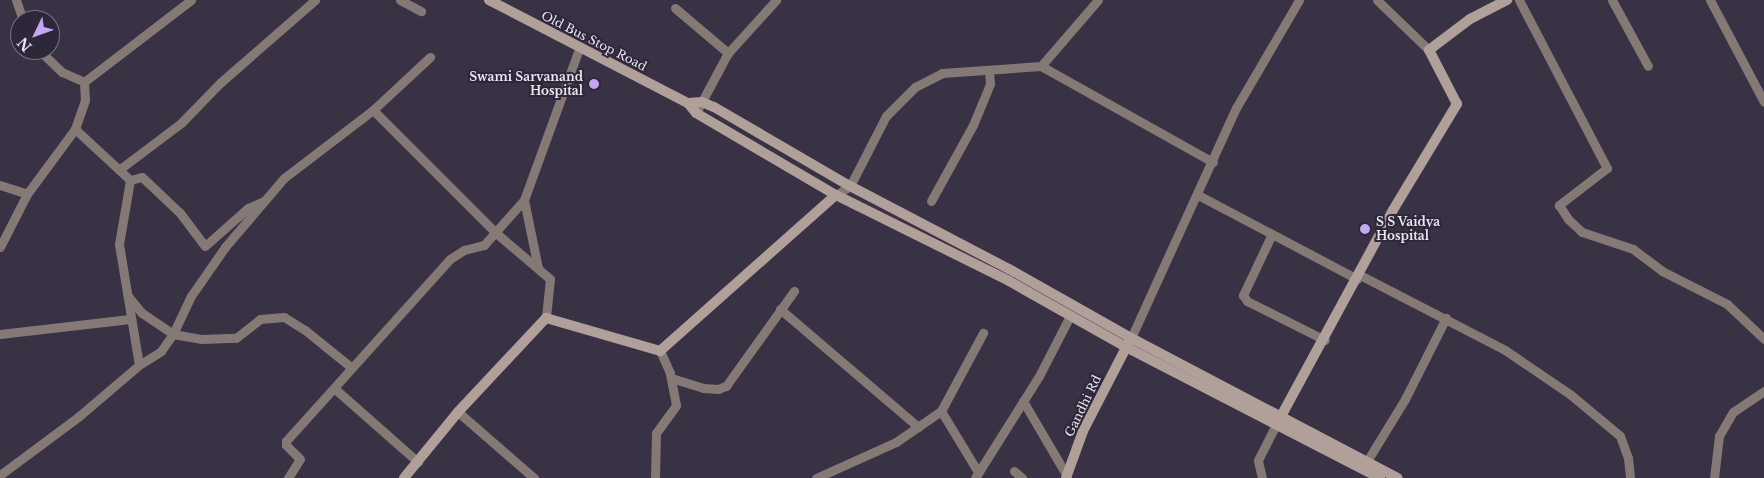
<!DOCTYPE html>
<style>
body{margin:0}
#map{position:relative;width:1764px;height:478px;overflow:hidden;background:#393144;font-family:"Libre Baskerville",serif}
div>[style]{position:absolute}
.street>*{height:9px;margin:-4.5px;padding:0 4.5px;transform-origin:4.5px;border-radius:4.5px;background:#857976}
.secondary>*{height:10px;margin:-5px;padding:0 5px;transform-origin:5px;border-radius:5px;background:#b19f99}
.dots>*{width:14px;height:14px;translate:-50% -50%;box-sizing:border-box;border:2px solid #2e2739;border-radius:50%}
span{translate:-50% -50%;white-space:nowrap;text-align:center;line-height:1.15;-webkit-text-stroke:4px #2e2739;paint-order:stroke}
.street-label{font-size:12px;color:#e9e5f1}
.poi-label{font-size:12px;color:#e9e5f1;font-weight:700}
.right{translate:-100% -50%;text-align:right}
.left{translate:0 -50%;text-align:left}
.north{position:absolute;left:10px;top:10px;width:50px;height:50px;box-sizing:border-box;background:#2e2739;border:1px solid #797383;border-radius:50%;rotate:228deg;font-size:14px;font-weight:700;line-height:20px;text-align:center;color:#e9e5f1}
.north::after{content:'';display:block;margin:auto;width:18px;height:22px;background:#c3a7f2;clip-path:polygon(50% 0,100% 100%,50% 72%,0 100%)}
</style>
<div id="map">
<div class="street">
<div style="left:16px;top:0;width:21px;rotate:71deg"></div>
<div style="left:400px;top:0;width:24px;rotate:28deg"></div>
<div style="left:1377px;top:0;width:72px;rotate:43.9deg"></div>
<div style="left:1519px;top:0;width:190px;rotate:62.4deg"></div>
<div style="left:1607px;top:168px;width:61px;rotate:142.4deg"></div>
<div style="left:1559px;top:205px;width:17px;rotate:57deg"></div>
<div style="left:1568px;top:219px;width:19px;rotate:43deg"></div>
<div style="left:1582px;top:232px;width:54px;rotate:18.4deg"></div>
<div style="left:1633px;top:249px;width:36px;rotate:37deg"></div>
<div style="left:1662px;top:271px;width:73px;rotate:26.9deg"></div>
<div style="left:1727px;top:304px;width:51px;rotate:43.4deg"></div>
<div style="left:1612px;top:0;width:75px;rotate:61.4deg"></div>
<div style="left:1710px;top:0;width:115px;rotate:62.1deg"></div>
<div style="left:675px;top:8px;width:70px;rotate:40.3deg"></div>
<div style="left:39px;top:50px;width:32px;rotate:44deg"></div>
<div style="left:62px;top:72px;width:24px;rotate:24deg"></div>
<div style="left:84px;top:82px;width:18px;rotate:87deg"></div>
<div style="left:85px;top:100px;width:31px;rotate:109deg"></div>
<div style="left:75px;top:129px;width:75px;rotate:42.8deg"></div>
<div style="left:1041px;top:66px;width:197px;rotate:29.2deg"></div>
<div style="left:84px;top:82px;width:135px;rotate:-37.5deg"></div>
<div style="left:699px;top:107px;width:61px;rotate:-61.8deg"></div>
<div style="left:728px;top:53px;width:72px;rotate:-47.8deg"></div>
<div style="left:373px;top:110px;width:78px;rotate:-42.9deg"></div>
<div style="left:120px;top:169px;width:76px;rotate:-37deg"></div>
<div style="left:181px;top:123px;width:57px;rotate:-45.7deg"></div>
<div style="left:221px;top:82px;width:125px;rotate:-41.1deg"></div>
<div style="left:0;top:185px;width:28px;rotate:18deg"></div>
<div style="left:836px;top:195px;width:17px;rotate:-33deg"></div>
<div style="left:850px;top:186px;width:79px;rotate:-62.8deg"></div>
<div style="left:886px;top:116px;width:41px;rotate:-45deg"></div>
<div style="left:915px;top:87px;width:30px;rotate:-27deg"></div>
<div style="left:942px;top:73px;width:99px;rotate:-4deg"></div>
<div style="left:1041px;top:66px;width:87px;rotate:-49.2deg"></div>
<div style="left:1198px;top:195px;width:180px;rotate:27.8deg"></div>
<div style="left:524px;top:200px;width:69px;rotate:78.4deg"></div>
<div style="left:931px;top:201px;width:87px;rotate:-61.1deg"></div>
<div style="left:973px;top:125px;width:44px;rotate:-67.5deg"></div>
<div style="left:990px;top:84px;width:14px;rotate:-94deg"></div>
<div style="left:1272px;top:234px;width:68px;rotate:115.4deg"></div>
<div style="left:1243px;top:295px;width:7px;rotate:56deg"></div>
<div style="left:1247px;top:301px;width:87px;rotate:26.6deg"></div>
<div style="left:0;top:247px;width:59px;rotate:-63deg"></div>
<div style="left:27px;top:194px;width:81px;rotate:-53.6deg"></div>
<div style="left:1358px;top:274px;width:165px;rotate:27.3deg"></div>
<div style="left:1505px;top:350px;width:80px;rotate:34.3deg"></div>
<div style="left:1571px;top:395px;width:64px;rotate:39.9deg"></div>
<div style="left:1620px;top:436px;width:23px;rotate:70deg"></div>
<div style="left:1628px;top:458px;width:20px;rotate:84deg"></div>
<div style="left:128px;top:296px;width:22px;rotate:51deg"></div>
<div style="left:142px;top:313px;width:37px;rotate:34deg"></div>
<div style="left:173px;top:334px;width:28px;rotate:10deg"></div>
<div style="left:201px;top:339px;width:35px;rotate:-2deg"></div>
<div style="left:236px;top:338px;width:31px;rotate:-38deg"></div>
<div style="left:260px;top:319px;width:24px;rotate:-5deg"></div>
<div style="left:284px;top:317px;width:25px;rotate:32deg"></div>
<div style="left:305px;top:330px;width:60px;rotate:39deg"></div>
<div style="left:780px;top:309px;width:182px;rotate:40.5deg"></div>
<div style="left:0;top:334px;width:131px;rotate:-6.6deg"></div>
<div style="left:1131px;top:338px;width:253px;rotate:-65.5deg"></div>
<div style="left:1236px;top:108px;width:125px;rotate:-59.7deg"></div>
<div style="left:139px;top:365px;width:26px;rotate:-32deg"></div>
<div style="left:161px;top:351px;width:21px;rotate:-55deg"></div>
<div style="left:173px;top:334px;width:42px;rotate:-64.7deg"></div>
<div style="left:191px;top:296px;width:60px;rotate:-55.2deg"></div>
<div style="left:225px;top:247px;width:91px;rotate:-49.5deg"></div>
<div style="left:284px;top:178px;width:112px;rotate:-37.4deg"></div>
<div style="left:373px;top:110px;width:174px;rotate:45deg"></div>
<div style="left:496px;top:233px;width:71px;rotate:40.4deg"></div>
<div style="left:550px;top:279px;width:39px;rotate:96deg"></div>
<div style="left:671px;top:378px;width:34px;rotate:17deg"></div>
<div style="left:703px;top:388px;width:15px;rotate:4deg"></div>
<div style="left:718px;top:389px;width:9px;rotate:-21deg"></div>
<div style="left:726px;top:386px;width:117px;rotate:-54.4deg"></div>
<div style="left:334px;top:388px;width:112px;rotate:41.4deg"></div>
<div style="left:1023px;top:401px;width:87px;rotate:59.6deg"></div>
<div style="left:458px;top:412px;width:101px;rotate:41deg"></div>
<div style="left:1364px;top:466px;width:79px;rotate:-58.5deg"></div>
<div style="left:1405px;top:399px;width:91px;rotate:-63.2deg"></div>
<div style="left:1014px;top:471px;width:11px;rotate:41deg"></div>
<div style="left:978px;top:472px;width:71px;rotate:-121.2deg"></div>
<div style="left:941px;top:411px;width:89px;rotate:-61.7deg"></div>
<div style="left:0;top:475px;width:97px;rotate:-36.6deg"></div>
<div style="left:78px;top:417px;width:80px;rotate:-40.4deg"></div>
<div style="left:139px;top:365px;width:123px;rotate:-99.4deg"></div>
<div style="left:119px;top:244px;width:65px;rotate:-80.2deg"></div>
<div style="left:130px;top:180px;width:12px;rotate:-14deg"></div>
<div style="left:142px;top:177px;width:52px;rotate:43.5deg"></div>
<div style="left:180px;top:213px;width:41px;rotate:52.9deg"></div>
<div style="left:205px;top:246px;width:57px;rotate:-41.5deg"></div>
<div style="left:248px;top:208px;width:17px;rotate:-24deg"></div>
<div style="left:288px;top:478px;width:22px;rotate:-58deg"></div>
<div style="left:300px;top:459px;width:20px;rotate:-135deg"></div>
<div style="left:286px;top:445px;width:4px;rotate:-90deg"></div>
<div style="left:286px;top:441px;width:245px;rotate:-48deg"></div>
<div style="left:450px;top:259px;width:17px;rotate:-33deg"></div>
<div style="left:464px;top:250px;width:21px;rotate:-14deg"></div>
<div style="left:484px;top:245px;width:60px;rotate:-48.4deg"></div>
<div style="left:524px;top:200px;width:161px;rotate:-70deg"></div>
<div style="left:655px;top:478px;width:45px;rotate:-88.7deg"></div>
<div style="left:656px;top:433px;width:34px;rotate:-54deg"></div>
<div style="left:676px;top:405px;width:33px;rotate:-101deg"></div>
<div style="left:670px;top:373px;width:24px;rotate:-114deg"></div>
<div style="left:816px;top:478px;width:88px;rotate:-24.2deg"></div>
<div style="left:896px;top:442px;width:55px;rotate:-34.6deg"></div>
<div style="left:975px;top:478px;width:120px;rotate:-57.9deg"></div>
<div style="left:1039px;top:376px;width:68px;rotate:-62.7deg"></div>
<div style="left:1262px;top:478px;width:18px;rotate:-103deg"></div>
<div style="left:1258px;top:460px;width:39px;rotate:-63deg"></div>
<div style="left:1714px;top:478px;width:42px;rotate:-83.2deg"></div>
<div style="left:1719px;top:436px;width:28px;rotate:-60deg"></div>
<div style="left:1733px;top:412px;width:37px;rotate:-34deg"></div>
</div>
<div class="secondary">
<div style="left:489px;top:0;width:224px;rotate:27.4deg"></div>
<div style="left:688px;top:103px;width:13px;rotate:51deg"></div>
<div style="left:696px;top:113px;width:162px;rotate:30.4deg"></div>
<div style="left:836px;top:195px;width:193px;rotate:26.4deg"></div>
<div style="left:1009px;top:281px;width:134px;rotate:29.4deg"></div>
<div style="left:1126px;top:347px;width:286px;rotate:27.3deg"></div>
<div style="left:688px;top:103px;width:14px;rotate:-4deg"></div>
<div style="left:702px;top:102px;width:13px;rotate:23deg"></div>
<div style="left:714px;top:107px;width:157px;rotate:30.2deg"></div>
<div style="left:850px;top:186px;width:179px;rotate:27.6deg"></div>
<div style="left:1009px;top:269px;width:140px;rotate:29.5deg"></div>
<div style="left:1131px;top:338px;width:301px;rotate:27.7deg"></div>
<div style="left:1279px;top:420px;width:239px;rotate:-61.5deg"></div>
<div style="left:1393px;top:210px;width:124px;rotate:-58.9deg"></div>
<div style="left:1457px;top:104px;width:61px;rotate:-117.4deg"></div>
<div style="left:1429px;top:50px;width:51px;rotate:-37.1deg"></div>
<div style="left:1470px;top:19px;width:42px;rotate:-27.2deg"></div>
<div style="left:404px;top:478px;width:85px;rotate:-50.7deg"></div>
<div style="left:458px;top:412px;width:129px;rotate:-46.9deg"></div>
<div style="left:546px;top:318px;width:119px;rotate:16.1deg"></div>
<div style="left:660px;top:351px;width:235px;rotate:-41.6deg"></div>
<div style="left:1066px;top:478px;width:50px;rotate:-70.1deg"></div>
<div style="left:1083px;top:431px;width:100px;rotate:-62.7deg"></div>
</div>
<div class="dots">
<div style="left:594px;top:84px;background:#c3a7f2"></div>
<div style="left:1365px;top:229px;background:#c3a7f2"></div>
</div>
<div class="street-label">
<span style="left:594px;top:41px;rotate:27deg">Old Bus Stop Road</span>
<span style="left:1083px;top:406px;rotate:-64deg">Gandhi Rd</span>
</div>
<div class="poi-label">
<span class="right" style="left:583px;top:84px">Swami Sarvanand<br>Hospital</span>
<span class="left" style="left:1376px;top:229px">S S Vaidya<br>Hospital</span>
</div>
<div class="north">N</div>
</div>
